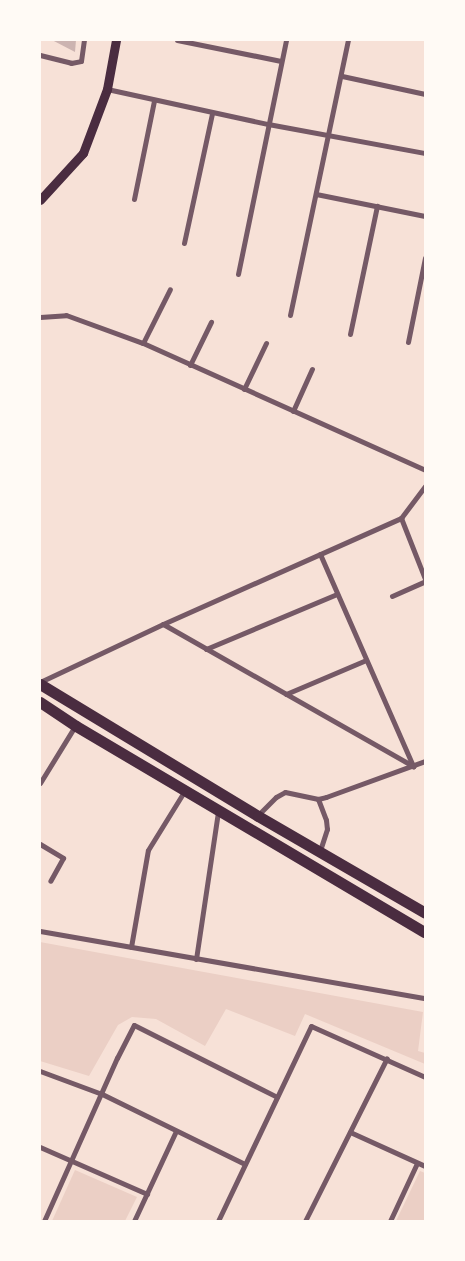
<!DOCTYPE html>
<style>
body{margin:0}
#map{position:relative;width:465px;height:1261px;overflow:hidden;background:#f7e1d7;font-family:"Alegreya Sans",sans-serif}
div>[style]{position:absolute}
.green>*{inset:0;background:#ebcfc5}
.building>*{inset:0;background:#ccb4b1}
.minor>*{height:5px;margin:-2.5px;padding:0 2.5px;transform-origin:2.5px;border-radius:2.5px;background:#755966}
.secondary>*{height:9px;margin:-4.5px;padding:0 4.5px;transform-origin:4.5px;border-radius:4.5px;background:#4a2c40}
.trunk>*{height:11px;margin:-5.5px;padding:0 5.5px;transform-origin:5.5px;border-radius:5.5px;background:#4a2c40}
span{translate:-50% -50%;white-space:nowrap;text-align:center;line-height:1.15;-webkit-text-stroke:4px #fffaf5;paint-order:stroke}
.frame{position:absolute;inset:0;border:41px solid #fffaf5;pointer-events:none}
</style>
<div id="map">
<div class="green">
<div style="clip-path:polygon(40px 942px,423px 1012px,418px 1051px,425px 1053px,425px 1064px,305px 1014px,295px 1036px,226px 1009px,205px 1046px,156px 1019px,132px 1017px,118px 1025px,89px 1076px,40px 1061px)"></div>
<div style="clip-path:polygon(75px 1170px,137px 1197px,125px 1221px,52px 1221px)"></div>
<div style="clip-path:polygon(420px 1171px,425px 1173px,425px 1221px,396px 1221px)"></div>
</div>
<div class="building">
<div style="clip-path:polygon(52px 40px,76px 40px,75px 52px)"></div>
</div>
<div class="minor">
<div style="left:177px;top:40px;width:106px;rotate:11.4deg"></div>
<div style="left:40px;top:55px;width:32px;rotate:14deg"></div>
<div style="left:71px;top:63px;width:10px;rotate:-11deg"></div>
<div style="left:81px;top:61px;width:21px;rotate:-82deg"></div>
<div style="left:342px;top:76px;width:85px;rotate:12.2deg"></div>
<div style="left:107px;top:89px;width:165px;rotate:12.3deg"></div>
<div style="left:268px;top:124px;width:160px;rotate:10.5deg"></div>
<div style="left:316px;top:194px;width:111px;rotate:11.4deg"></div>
<div style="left:134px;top:199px;width:100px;rotate:-78.5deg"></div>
<div style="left:184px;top:243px;width:133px;rotate:-77.8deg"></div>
<div style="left:238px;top:274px;width:239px;rotate:-78.4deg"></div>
<div style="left:290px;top:315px;width:281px;rotate:-78.1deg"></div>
<div style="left:40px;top:317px;width:26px;rotate:-4deg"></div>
<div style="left:66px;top:315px;width:82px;rotate:20deg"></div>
<div style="left:143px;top:343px;width:309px;rotate:24.2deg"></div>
<div style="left:350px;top:334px;width:131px;rotate:-78.1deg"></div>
<div style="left:408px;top:342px;width:86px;rotate:-78.6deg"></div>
<div style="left:143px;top:343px;width:60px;rotate:-63.4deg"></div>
<div style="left:190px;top:365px;width:48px;rotate:-64deg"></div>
<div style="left:244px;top:389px;width:51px;rotate:-64.4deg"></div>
<div style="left:293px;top:411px;width:46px;rotate:-65.7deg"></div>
<div style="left:401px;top:518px;width:66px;rotate:68.5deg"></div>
<div style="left:320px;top:554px;width:232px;rotate:66.3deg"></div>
<div style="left:392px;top:596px;width:36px;rotate:-24deg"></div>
<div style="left:163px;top:624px;width:288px;rotate:29.6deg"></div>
<div style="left:206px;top:649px;width:142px;rotate:-22.8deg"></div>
<div style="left:40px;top:682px;width:136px;rotate:-25.2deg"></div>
<div style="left:163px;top:624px;width:261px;rotate:-24deg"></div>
<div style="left:401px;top:518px;width:40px;rotate:-53deg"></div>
<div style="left:286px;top:694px;width:87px;rotate:-23deg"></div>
<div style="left:40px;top:783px;width:67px;rotate:-58.4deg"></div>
<div style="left:318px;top:799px;width:22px;rotate:69deg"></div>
<div style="left:326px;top:820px;width:9px;rotate:84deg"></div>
<div style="left:327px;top:829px;width:23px;rotate:108deg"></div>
<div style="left:258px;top:815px;width:25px;rotate:-45deg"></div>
<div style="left:276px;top:797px;width:10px;rotate:-29deg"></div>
<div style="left:285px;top:792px;width:34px;rotate:12deg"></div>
<div style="left:318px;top:799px;width:8px;rotate:-14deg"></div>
<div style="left:326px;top:797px;width:105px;rotate:-20deg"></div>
<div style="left:40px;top:844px;width:27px;rotate:31deg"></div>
<div style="left:63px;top:858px;width:26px;rotate:119deg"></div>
<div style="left:40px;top:931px;width:391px;rotate:9.9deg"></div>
<div style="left:131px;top:947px;width:98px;rotate:-80.1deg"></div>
<div style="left:148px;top:850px;width:70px;rotate:-58.3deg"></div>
<div style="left:196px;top:959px;width:150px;rotate:-81.5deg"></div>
<div style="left:40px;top:1071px;width:66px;rotate:20.4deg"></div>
<div style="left:102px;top:1094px;width:159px;rotate:26.1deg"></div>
<div style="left:350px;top:1132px;width:82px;rotate:24.4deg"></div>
<div style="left:40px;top:1147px;width:117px;rotate:23.7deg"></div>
<div style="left:44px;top:1221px;width:179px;rotate:-65.9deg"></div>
<div style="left:117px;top:1058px;width:37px;rotate:-63deg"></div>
<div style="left:134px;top:1025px;width:160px;rotate:26.7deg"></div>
<div style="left:134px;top:1221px;width:99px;rotate:-65deg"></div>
<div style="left:218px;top:1221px;width:216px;rotate:-64.5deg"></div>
<div style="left:311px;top:1026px;width:125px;rotate:24.1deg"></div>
<div style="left:305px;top:1221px;width:182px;rotate:-63.3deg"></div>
<div style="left:390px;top:1221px;width:64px;rotate:-65deg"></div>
</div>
<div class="secondary">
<div style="left:40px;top:200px;width:64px;rotate:-47.5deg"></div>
<div style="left:83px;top:153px;width:68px;rotate:-69.4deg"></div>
<div style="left:107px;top:89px;width:50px;rotate:-79.6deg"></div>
</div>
<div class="trunk">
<div style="left:40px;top:684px;width:255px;rotate:31.2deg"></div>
<div style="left:258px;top:816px;width:193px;rotate:30.1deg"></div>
<div style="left:40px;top:702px;width:43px;rotate:33.7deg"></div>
<div style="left:76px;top:726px;width:405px;rotate:30.6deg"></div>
</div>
<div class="frame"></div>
</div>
